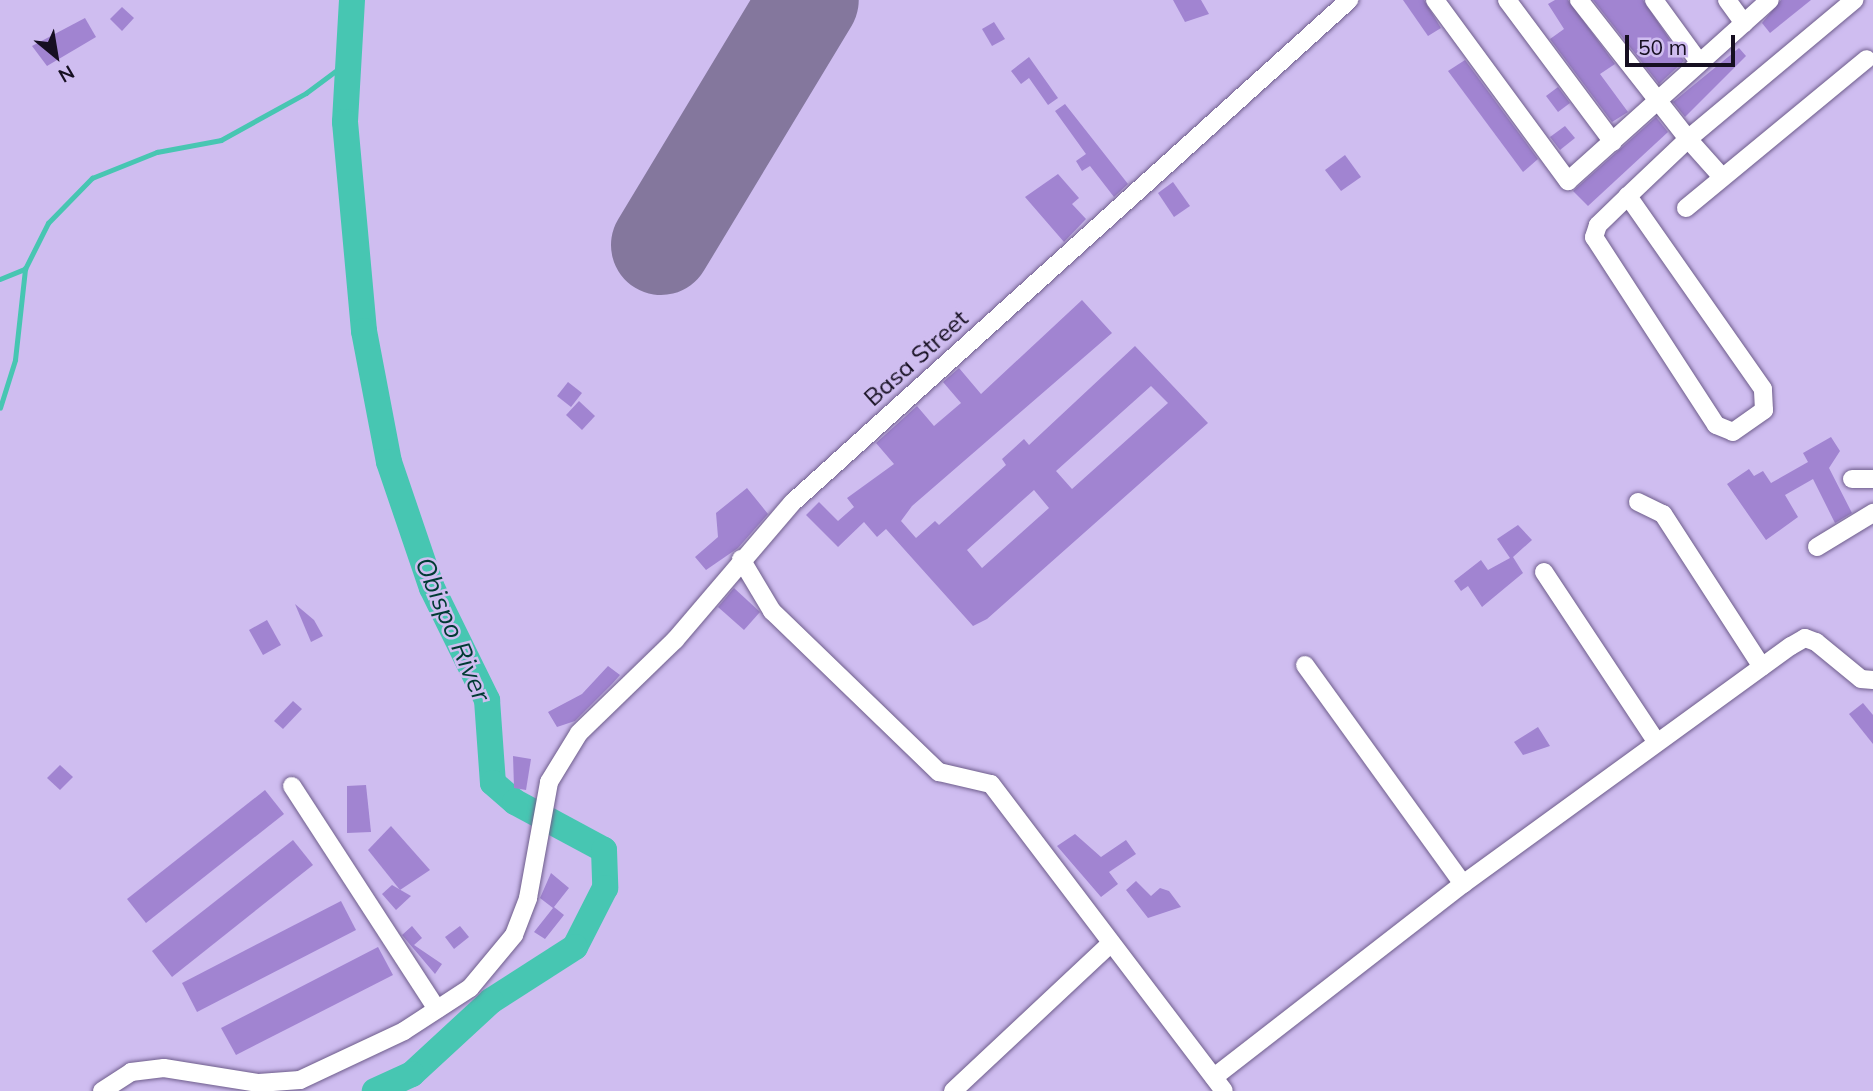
<!DOCTYPE html>
<style>
body{margin:0}
#map{position:relative;width:1873px;height:1091px;overflow:hidden;background:#cfbdf0;font-family:Mulish,sans-serif}
div>[style]{position:absolute}
.stream>*{height:4.5px;margin:-2.25px;padding:0 2.25px;transform-origin:2.25px;border-radius:2.25px;background:#47c6b2}
.river>*{height:26px;margin:-13px;padding:0 13px;transform-origin:13px;border-radius:13px;background:#47c6b2}
.runway>*{height:100px;margin:-50px;padding:0 50px;transform-origin:50px;border-radius:50px;background:#84779d}
.building>*{inset:0;background:#a184d1}
.roads{filter:drop-shadow(0 0 2px #6e5d8b) drop-shadow(0 0 2px #6e5d8b)}
.minor>*{height:18px;margin:-9px;padding:0 9px;transform-origin:9px;border-radius:9px;background:#fff}
span{translate:-50% -50%;white-space:nowrap;text-align:center;line-height:1.15;-webkit-text-stroke:5px #cfbdf0;paint-order:stroke}
.street-label{font-size:24px;color:#160f21}
.water-label{font-size:26px;color:#003b33;font-style:italic}
.north{position:absolute;left:21px;top:21px;width:70px;height:70px;-webkit-text-stroke:5px #cfbdf0;paint-order:stroke;rotate:150deg;font-size:19px;font-weight:700;line-height:28px;text-align:center;color:#160f21}
.north::after{content:'';display:block;margin:auto;width:24px;height:32px;background:#160f21;clip-path:polygon(50% 0,100% 100%,50% 72%,0 100%)}
.scale{position:absolute;left:1625px;top:35px;width:110px;height:32px;box-sizing:border-box;border:4px solid #160f21;border-top:0;padding-left:9px;font-size:21px;line-height:24px;white-space:nowrap;color:#160f21;-webkit-text-stroke:5px #cfbdf0;paint-order:stroke}
</style>
<div id="map">
<div class="stream">
<div style="left:0;top:279px;width:27px;rotate:-22deg"></div>
<div style="left:25px;top:269px;width:51px;rotate:-63.4deg"></div>
<div style="left:48px;top:223px;width:63px;rotate:-45.6deg"></div>
<div style="left:92px;top:178px;width:70px;rotate:-21.8deg"></div>
<div style="left:157px;top:152px;width:65px;rotate:-10.6deg"></div>
<div style="left:221px;top:140px;width:97px;rotate:-28.9deg"></div>
<div style="left:306px;top:93px;width:54px;rotate:-36.7deg"></div>
<div style="left:0;top:408px;width:50px;rotate:-72.6deg"></div>
<div style="left:15px;top:360px;width:92px;rotate:-83.7deg"></div>
</div>
<div class="river">
<div style="left:352px;top:0;width:122px;rotate:93.3deg"></div>
<div style="left:345px;top:122px;width:210px;rotate:84.8deg"></div>
<div style="left:364px;top:331px;width:133px;rotate:79.2deg"></div>
<div style="left:389px;top:462px;width:133px;rotate:71.2deg"></div>
<div style="left:432px;top:588px;width:125px;rotate:63.8deg"></div>
<div style="left:487px;top:700px;width:83px;rotate:85.9deg"></div>
<div style="left:493px;top:783px;width:29px;rotate:41deg"></div>
<div style="left:515px;top:802px;width:101px;rotate:28.3deg"></div>
<div style="left:604px;top:850px;width:38px;rotate:88deg"></div>
<div style="left:605px;top:888px;width:66px;rotate:117deg"></div>
<div style="left:575px;top:947px;width:100px;rotate:147.3deg"></div>
<div style="left:491px;top:1001px;width:108px;rotate:137.3deg"></div>
<div style="left:412px;top:1074px;width:41px;rotate:155.3deg"></div>
</div>
<div class="runway">
<div style="left:661px;top:245px;width:286px;rotate:-58.9deg"></div>
</div>
<div class="building">
<div style="clip-path:polygon(1173px 0,1201px 0,1209px 14px,1185px 22px)"></div>
<div style="clip-path:polygon(1403px 0,1424px 0,1441px 28px,1428px 36px)"></div>
<div style="clip-path:polygon(1555px 0,1568px 0,1615px 64px,1600px 74px,1628px 112px,1612px 122px,1550px 39px,1564px 29px,1548px 4px)"></div>
<div style="clip-path:polygon(1593px 0,1643px 0,1684px 61px,1659px 84px)"></div>
<div style="clip-path:polygon(1781px 0,1811px 0,1770px 33px,1762px 23px)"></div>
<div style="clip-path:polygon(122px 7px,134px 18px,122px 31px,110px 19px)"></div>
<div style="clip-path:polygon(85px 18px,96px 37px,47px 66px,32px 46px)"></div>
<div style="clip-path:polygon(994px 22px,1005px 39px,992px 46px,982px 29px)"></div>
<div style="clip-path:polygon(1739px 48px,1746px 56px,1685px 117px,1673px 102px)"></div>
<div style="clip-path:polygon(1029px 57px,1058px 98px,1048px 105px,1029px 78px,1021px 84px,1011px 71px)"></div>
<div style="clip-path:polygon(1465px 60px,1538px 159px,1523px 172px,1448px 71px)"></div>
<div style="clip-path:polygon(1558px 87px,1570px 103px,1558px 112px,1546px 96px)"></div>
<div style="clip-path:polygon(1065px 104px,1128px 184px,1114px 197px,1090px 166px,1082px 171px,1076px 161px,1086px 154px,1055px 111px)"></div>
<div style="clip-path:polygon(1656px 117px,1668px 132px,1588px 206px,1573px 191px)"></div>
<div style="clip-path:polygon(1565px 126px,1575px 138px,1560px 150px,1550px 137px)"></div>
<div style="clip-path:polygon(1345px 155px,1361px 177px,1341px 191px,1325px 170px)"></div>
<div style="clip-path:polygon(1058px 174px,1079px 198px,1072px 204px,1086px 219px,1064px 242px,1025px 197px)"></div>
<div style="clip-path:polygon(1173px 182px,1190px 206px,1174px 217px,1158px 193px)"></div>
<div style="clip-path:polygon(evenodd,1082px 300px,1112px 333px,912px 506px,901px 521px,916px 538px,935px 521px,939px 525px,1006px 465px,1002px 459px,1024px 439px,1029px 445px,1135px 346px,1208px 423px,987px 619px,973px 626px,886px 529px,877px 537px,864px 522px,838px 547px,806px 515px,819px 502px,838px 521px,854px 507px,847px 498px,894px 464px,876px 443px,917px 406px,934px 426px,961px 403px,943px 382px,959px 368px,981px 394px,1082px 300px,1151px 386px,1168px 403px,1072px 489px,1056px 471px,1151px 386px,1082px 300px,1034px 490px,1049px 508px,982px 568px,967px 550px,1034px 490px)"></div>
<div style="clip-path:polygon(568px 382px,582px 393px,571px 407px,557px 396px)"></div>
<div style="clip-path:polygon(579px 401px,595px 416px,582px 430px,566px 415px)"></div>
<div style="clip-path:polygon(1831px 437px,1840px 451px,1829px 468px,1852px 513px,1835px 523px,1813px 479px,1785px 495px,1798px 517px,1766px 540px,1727px 484px,1749px 469px,1754px 476px,1763px 471px,1771px 483px,1808px 462px,1803px 453px)"></div>
<div style="clip-path:polygon(747px 488px,768px 514px,738px 548px,706px 570px,695px 557px,718px 537px,716px 513px)"></div>
<div style="clip-path:polygon(1518px 525px,1532px 540px,1513px 557px,1523px 573px,1482px 607px,1468px 586px,1461px 591px,1454px 581px,1481px 560px,1488px 570px,1510px 558px,1497px 539px)"></div>
<div style="clip-path:polygon(734px 588px,760px 612px,744px 630px,718px 607px)"></div>
<div style="clip-path:polygon(295px 604px,314px 620px,323px 636px,311px 642px)"></div>
<div style="clip-path:polygon(267px 620px,281px 645px,263px 655px,249px 630px)"></div>
<div style="clip-path:polygon(608px 666px,620px 675px,612px 684px,575px 721px,557px 727px,548px 712px,582px 694px)"></div>
<div style="clip-path:polygon(293px 701px,302px 709px,283px 729px,274px 721px)"></div>
<div style="clip-path:polygon(1863px 703px,1873px 715px,1873px 744px,1849px 714px)"></div>
<div style="clip-path:polygon(1538px 727px,1550px 746px,1523px 755px,1514px 742px)"></div>
<div style="clip-path:polygon(513px 756px,531px 759px,526px 790px,514px 788px)"></div>
<div style="clip-path:polygon(60px 765px,73px 777px,60px 790px,47px 778px)"></div>
<div style="clip-path:polygon(366px 785px,371px 832px,347px 833px,347px 786px)"></div>
<div style="clip-path:polygon(265px 790px,284px 814px,146px 923px,127px 899px)"></div>
<div style="clip-path:polygon(391px 826px,430px 870px,400px 890px,368px 850px)"></div>
<div style="clip-path:polygon(1075px 834px,1101px 857px,1126px 840px,1136px 854px,1109px 872px,1118px 884px,1101px 897px,1057px 846px)"></div>
<div style="clip-path:polygon(293px 840px,313px 865px,172px 977px,152px 951px)"></div>
<div style="clip-path:polygon(551px 873px,569px 888px,554px 907px,564px 915px,545px 939px,534px 932px,553px 908px,540px 898px)"></div>
<div style="clip-path:polygon(1136px 881px,1151px 896px,1160px 888px,1169px 891px,1181px 907px,1148px 918px,1126px 890px)"></div>
<div style="clip-path:polygon(392px 885px,411px 896px,396px 910px,382px 894px)"></div>
<div style="clip-path:polygon(341px 901px,356px 930px,197px 1012px,182px 983px)"></div>
<div style="clip-path:polygon(412px 926px,422px 938px,414px 945px,442px 964px,435px 974px,402px 935px)"></div>
<div style="clip-path:polygon(460px 926px,469px 937px,454px 949px,445px 937px)"></div>
<div style="clip-path:polygon(378px 947px,393px 975px,236px 1055px,221px 1028px)"></div>
</div>
<div class="roads">
<div class="minor">
<div style="left:1435px;top:0;width:225px;rotate:53.7deg"></div>
<div style="left:1568px;top:181px;width:271px;rotate:-41.9deg"></div>
<div style="left:1507px;top:0;width:177px;rotate:53.3deg"></div>
<div style="left:1579px;top:0;width:177px;rotate:51.9deg"></div>
<div style="left:1688px;top:139px;width:83px;rotate:136.5deg"></div>
<div style="left:1628px;top:196px;width:42px;rotate:136deg"></div>
<div style="left:1598px;top:225px;width:13px;rotate:108deg"></div>
<div style="left:1594px;top:237px;width:224px;rotate:57deg"></div>
<div style="left:1716px;top:425px;width:18px;rotate:22deg"></div>
<div style="left:1733px;top:432px;width:38px;rotate:-35deg"></div>
<div style="left:1764px;top:410px;width:21px;rotate:-93deg"></div>
<div style="left:1763px;top:389px;width:236px;rotate:-125deg"></div>
<div style="left:1654px;top:0;width:77px;rotate:54deg"></div>
<div style="left:1727px;top:0;width:29px;rotate:54deg"></div>
<div style="left:1722px;top:177px;width:51px;rotate:-131.8deg"></div>
<div style="left:1688px;top:139px;width:217px;rotate:-39.9deg"></div>
<div style="left:1686px;top:208px;width:234px;rotate:-39.5deg"></div>
<div style="left:1852px;top:479px;width:21px"></div>
<div style="left:1638px;top:502px;width:28px;rotate:26deg"></div>
<div style="left:1663px;top:514px;width:182px;rotate:57.1deg"></div>
<div style="left:1817px;top:547px;width:66px;rotate:-31.3deg"></div>
<div style="left:741px;top:559px;width:61px;rotate:59.2deg"></div>
<div style="left:772px;top:611px;width:232px;rotate:44deg"></div>
<div style="left:939px;top:772px;width:53px;rotate:13deg"></div>
<div style="left:991px;top:784px;width:385px;rotate:52.8deg"></div>
<div style="left:1544px;top:572px;width:203px;rotate:56.5deg"></div>
<div style="left:1305px;top:665px;width:270px;rotate:54.2deg"></div>
<div style="left:292px;top:786px;width:266px;rotate:57deg"></div>
<div style="left:1214px;top:1077px;width:315px;rotate:-37.8deg"></div>
<div style="left:1463px;top:884px;width:405px;rotate:-36deg"></div>
<div style="left:1791px;top:646px;width:16px;rotate:-30deg"></div>
<div style="left:1805px;top:638px;width:12px;rotate:20deg"></div>
<div style="left:1816px;top:642px;width:58px;rotate:39.4deg"></div>
<div style="left:1861px;top:679px;width:12px;rotate:5deg"></div>
<div style="left:102px;top:1091px;width:35px;rotate:-33deg"></div>
<div style="left:131px;top:1072px;width:33px;rotate:-7deg"></div>
<div style="left:164px;top:1068px;width:96px;rotate:9deg"></div>
<div style="left:259px;top:1083px;width:41px;rotate:-4.2deg"></div>
<div style="left:300px;top:1080px;width:115px;rotate:-25.2deg"></div>
<div style="left:404px;top:1031px;width:79px;rotate:-33.1deg"></div>
<div style="left:470px;top:988px;width:69px;rotate:-50.3deg"></div>
<div style="left:514px;top:935px;width:40px;rotate:-69deg"></div>
<div style="left:528px;top:898px;width:118px;rotate:-79.7deg"></div>
<div style="left:549px;top:782px;width:57px;rotate:-58.5deg"></div>
<div style="left:579px;top:733px;width:134px;rotate:-44.1deg"></div>
<div style="left:675px;top:640px;width:180px;rotate:-49.5deg"></div>
<div style="left:792px;top:503px;width:751px;rotate:-42.08deg"></div>
<div style="left:953px;top:1091px;width:216px;rotate:-43.1deg"></div>
</div>
</div>
<div class="street-label">
<span style="left:916px;top:358px;rotate:-42deg">Basa Street</span>
</div>
<div class="water-label">
<span style="left:453px;top:629px;rotate:67deg">Obispo River</span>
</div>
<div class="north">N</div>
<div class="scale">50 m</div>
</div>
